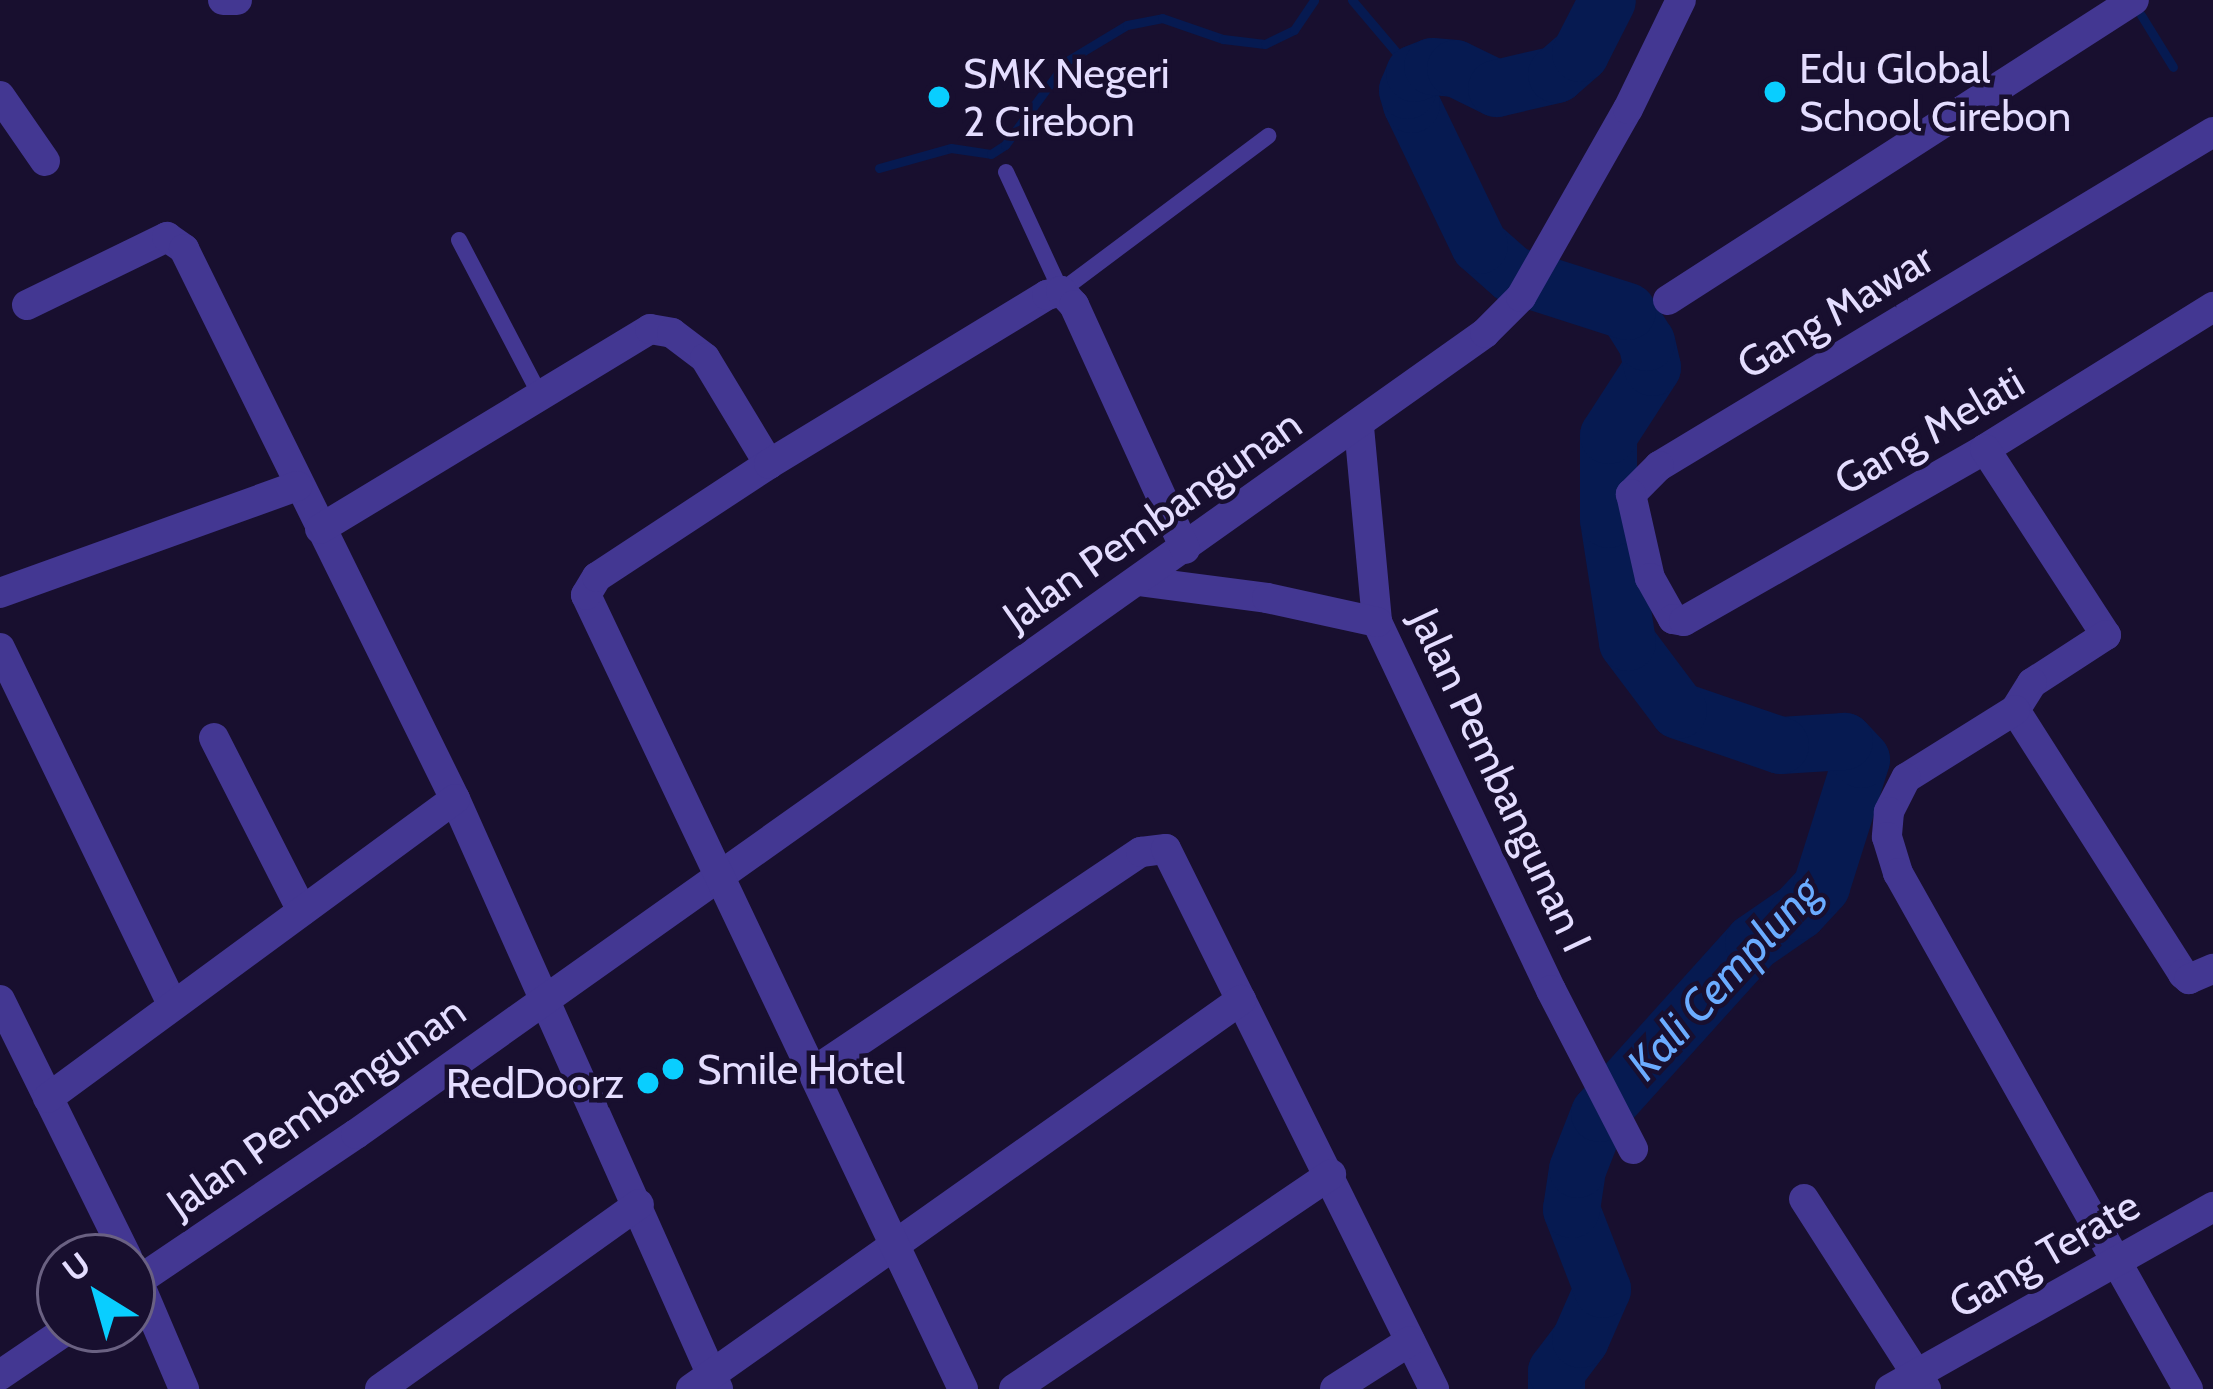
<!DOCTYPE html>
<style>
body{margin:0}
#map{position:relative;width:2213px;height:1389px;overflow:hidden;background:#180f2f;font-family:Cabin,sans-serif}
div>[style]{position:absolute}
.stream>*{height:9px;margin:-4.5px;padding:0 4.5px;transform-origin:4.5px;border-radius:4.5px;background:#061a51}
.river>*{height:57px;margin:-28.5px;padding:0 28.5px;transform-origin:28.5px;border-radius:28.5px;background:#061a51}
.lane>*{height:16px;margin:-8px;padding:0 8px;transform-origin:8px;border-radius:8px;background:#433792}
.street>*{height:30px;margin:-15px;padding:0 15px;transform-origin:15px;border-radius:15px;background:#433792}
.dots>*{width:33px;height:33px;translate:-50% -50%;box-sizing:border-box;border:6px solid #180f2f;border-radius:50%}
span{translate:-50% -50%;white-space:nowrap;text-align:center;line-height:1.15;-webkit-text-stroke:9px #180f2f;paint-order:stroke}
.poi-label{font-size:42px;color:#e4ddff}
.left{translate:0 -50%;text-align:left}
.right{translate:-100% -50%;text-align:right}
.street-label{font-size:42px;color:#e4ddff}
.water-label{font-size:45px;color:#6bacff;font-style:italic}
.north{position:absolute;left:36px;top:1233px;width:120px;height:120px;box-sizing:border-box;background:#180f2f;border:3px solid #6a6182;border-radius:50%;rotate:323deg;font-size:33px;font-weight:700;line-height:48px;text-align:center;color:#e4ddff}
.north::after{content:'';display:block;margin:auto;width:42px;height:54px;background:#09ceff;clip-path:polygon(50% 0,100% 100%,50% 72%,0 100%)}
</style>
<div id="map">
<div class="stream">
<div style="left:1352px;top:0;width:96px;rotate:49.7deg"></div>
<div style="left:2141px;top:15px;width:61px;rotate:58.4deg"></div>
<div style="left:879px;top:168px;width:75px;rotate:-15.5deg"></div>
<div style="left:951px;top:148px;width:40px;rotate:8.5deg"></div>
<div style="left:991px;top:154px;width:17px;rotate:-33deg"></div>
<div style="left:1005px;top:145px;width:104px;rotate:-53.6deg"></div>
<div style="left:1067px;top:61px;width:70px;rotate:-31deg"></div>
<div style="left:1127px;top:25px;width:36px;rotate:-11deg"></div>
<div style="left:1162px;top:18px;width:65px;rotate:19deg"></div>
<div style="left:1223px;top:39px;width:42px;rotate:6.8deg"></div>
<div style="left:1265px;top:44px;width:32px;rotate:-26deg"></div>
<div style="left:1294px;top:30px;width:36px;rotate:-56deg"></div>
</div>
<div class="river">
<div style="left:1556px;top:1389px;width:18px;rotate:-90deg"></div>
<div style="left:1556px;top:1371px;width:40px;rotate:-53deg"></div>
<div style="left:1580px;top:1339px;width:55px;rotate:-66.3deg"></div>
<div style="left:1602px;top:1289px;width:86px;rotate:-111.2deg"></div>
<div style="left:1571px;top:1209px;width:40px;rotate:-81.5deg"></div>
<div style="left:1577px;top:1169px;width:60px;rotate:-68.6deg"></div>
<div style="left:1599px;top:1113px;width:230px;rotate:-48deg"></div>
<div style="left:1753px;top:942px;width:55px;rotate:-34.6deg"></div>
<div style="left:1798px;top:911px;width:34px;rotate:-47deg"></div>
<div style="left:1821px;top:886px;width:133px;rotate:-72.5deg"></div>
<div style="left:1861px;top:759px;width:25px;rotate:-133deg"></div>
<div style="left:1844px;top:741px;width:64px;rotate:176.4deg"></div>
<div style="left:1780px;top:745px;width:108px;rotate:-161.1deg"></div>
<div style="left:1678px;top:710px;width:85px;rotate:-126.9deg"></div>
<div style="left:1627px;top:642px;width:124px;rotate:-98.8deg"></div>
<div style="left:1608px;top:519px;width:84px;rotate:-90deg"></div>
<div style="left:1608px;top:435px;width:81px;rotate:-57.1deg"></div>
<div style="left:1652px;top:367px;width:26px;rotate:-103deg"></div>
<div style="left:1646px;top:342px;width:36px;rotate:-122deg"></div>
<div style="left:1627px;top:311px;width:121px;rotate:-162.2deg"></div>
<div style="left:1512px;top:274px;width:44px;rotate:-138.7deg"></div>
<div style="left:1479px;top:245px;width:157px;rotate:-115.7deg"></div>
<div style="left:1411px;top:104px;width:15px;rotate:-106deg"></div>
<div style="left:1407px;top:90px;width:18px;rotate:-68deg"></div>
<div style="left:1414px;top:73px;width:19px;rotate:-21deg"></div>
<div style="left:1432px;top:66px;width:23px;rotate:5deg"></div>
<div style="left:1455px;top:68px;width:46px;rotate:26deg"></div>
<div style="left:1496px;top:88px;width:62px;rotate:-13.1deg"></div>
<div style="left:1556px;top:74px;width:32px;rotate:-41deg"></div>
<div style="left:1580px;top:53px;width:59px;rotate:-63deg"></div>
</div>
<div class="lane">
<div style="left:1006px;top:172px;width:131px;rotate:65.2deg"></div>
<div style="left:1061px;top:291px;width:259px;rotate:-36.8deg"></div>
<div style="left:459px;top:240px;width:170px;rotate:62.4deg"></div>
</div>
<div class="street">
<div style="left:223px;top:0;width:14px"></div>
<div style="left:0;top:96px;width:79px;rotate:55.3deg"></div>
<div style="left:2213px;top:132px;width:647px;rotate:148.91deg"></div>
<div style="left:1659px;top:466px;width:40px;rotate:135deg"></div>
<div style="left:1631px;top:494px;width:86px;rotate:77.3deg"></div>
<div style="left:1650px;top:578px;width:47px;rotate:60.7deg"></div>
<div style="left:1673px;top:619px;width:11px;rotate:10deg"></div>
<div style="left:1684px;top:621px;width:347px;rotate:-29.7deg"></div>
<div style="left:1985px;top:449px;width:269px;rotate:-31.9deg"></div>
<div style="left:1668px;top:300px;width:554px;rotate:-32.77deg"></div>
<div style="left:27px;top:305px;width:156px;rotate:-25.9deg"></div>
<div style="left:167px;top:237px;width:21px;rotate:35deg"></div>
<div style="left:184px;top:249px;width:613px;rotate:63.77deg"></div>
<div style="left:455px;top:799px;width:646px;rotate:65.97deg"></div>
<div style="left:1359px;top:427px;width:196px;rotate:84.7deg"></div>
<div style="left:1377px;top:622px;width:407px;rotate:64.7deg"></div>
<div style="left:1551px;top:990px;width:179px;rotate:62.7deg"></div>
<div style="left:1985px;top:449px;width:222px;rotate:57deg"></div>
<div style="left:2106px;top:635px;width:88px;rotate:147deg"></div>
<div style="left:2032px;top:683px;width:32px;rotate:122deg"></div>
<div style="left:2015px;top:710px;width:313px;rotate:57.5deg"></div>
<div style="left:2183px;top:974px;width:8px;rotate:40deg"></div>
<div style="left:2189px;top:979px;width:26px;rotate:-23deg"></div>
<div style="left:320px;top:529px;width:386px;rotate:-31.2deg"></div>
<div style="left:650px;top:329px;width:22px;rotate:10deg"></div>
<div style="left:672px;top:333px;width:41px;rotate:37.1deg"></div>
<div style="left:705px;top:358px;width:124px;rotate:58.9deg"></div>
<div style="left:1138px;top:581px;width:130px;rotate:7.5deg"></div>
<div style="left:1267px;top:598px;width:113px;rotate:12.3deg"></div>
<div style="left:0;top:593px;width:316px;rotate:-19.8deg"></div>
<div style="left:0;top:648px;width:395px;rotate:64.2deg"></div>
<div style="left:2015px;top:710px;width:128px;rotate:148deg"></div>
<div style="left:1906px;top:778px;width:38px;rotate:117deg"></div>
<div style="left:1889px;top:812px;width:25px;rotate:95deg"></div>
<div style="left:1887px;top:837px;width:38px;rotate:73deg"></div>
<div style="left:1898px;top:873px;width:592px;rotate:60.66deg"></div>
<div style="left:214px;top:738px;width:194px;rotate:63deg"></div>
<div style="left:0;top:1000px;width:287px;rotate:63.7deg"></div>
<div style="left:813px;top:1072px;width:395px;rotate:-33.9deg"></div>
<div style="left:1141px;top:852px;width:25px;rotate:-7deg"></div>
<div style="left:1166px;top:849px;width:603px;rotate:63.6deg"></div>
<div style="left:48px;top:1098px;width:505px;rotate:-36.3deg"></div>
<div style="left:1804px;top:1199px;width:226px;rotate:57.3deg"></div>
<div style="left:132px;top:1267px;width:133px;rotate:66.9deg"></div>
<div style="left:132px;top:1285px;width:270px;rotate:-34deg"></div>
<div style="left:356px;top:1134px;width:1384px;rotate:-35.35deg"></div>
<div style="left:1485px;top:333px;width:51px;rotate:-45deg"></div>
<div style="left:1521px;top:297px;width:216px;rotate:-60.4deg"></div>
<div style="left:1628px;top:109px;width:121px;rotate:-64.1deg"></div>
<div style="left:0;top:1375px;width:82px;rotate:-34.1deg"></div>
<div style="left:380px;top:1389px;width:318px;rotate:-35.5deg"></div>
<div style="left:691px;top:1389px;width:674px;rotate:-35.27deg"></div>
<div style="left:963px;top:1389px;width:879px;rotate:-115.4deg"></div>
<div style="left:586px;top:595px;width:21px;rotate:-59deg"></div>
<div style="left:597px;top:577px;width:206px;rotate:-33.3deg"></div>
<div style="left:769px;top:464px;width:325px;rotate:-31.3deg"></div>
<div style="left:1047px;top:295px;width:15px;rotate:-16deg"></div>
<div style="left:1061px;top:291px;width:19px;rotate:47deg"></div>
<div style="left:1074px;top:305px;width:268px;rotate:65.5deg"></div>
<div style="left:1014px;top:1389px;width:383px;rotate:-34.1deg"></div>
<div style="left:1335px;top:1389px;width:89px;rotate:-32.6deg"></div>
<div style="left:1890px;top:1389px;width:371px;rotate:-29.4deg"></div>
</div>
<div class="dots">
<div style="left:1775px;top:92px;background:#09ceff"></div>
<div style="left:939px;top:97px;background:#09ceff"></div>
<div style="left:673px;top:1069px;background:#09ceff"></div>
<div style="left:648px;top:1083px;background:#09ceff"></div>
</div>
<div class="poi-label">
<span class="left" style="left:1799px;top:92px">Edu Global<br>School Cirebon</span>
<span class="left" style="left:963px;top:97px">SMK Negeri<br>2 Cirebon</span>
<span class="left" style="left:697px;top:1069px">Smile Hotel</span>
<span class="right" style="left:624px;top:1083px">RedDoorz</span>
</div>
<div class="street-label">
<span style="left:1835px;top:311px;rotate:-31deg">Gang Mawar</span>
<span style="left:1929px;top:431px;rotate:-30deg">Gang Melati</span>
<span style="left:1152px;top:520px;rotate:-35deg">Jalan Pembangunan</span>
<span style="left:1501px;top:780px;rotate:65deg">Jalan Pembangunan I</span>
<span style="left:316px;top:1107px;rotate:-35deg">Jalan Pembangunan</span>
<span style="left:2044px;top:1254px;rotate:-30deg">Gang Terate</span>
</div>
<div class="water-label">
<span style="left:1724px;top:978px;rotate:-47deg">Kali Cemplung</span>
</div>
<div class="north">U</div>
</div>
